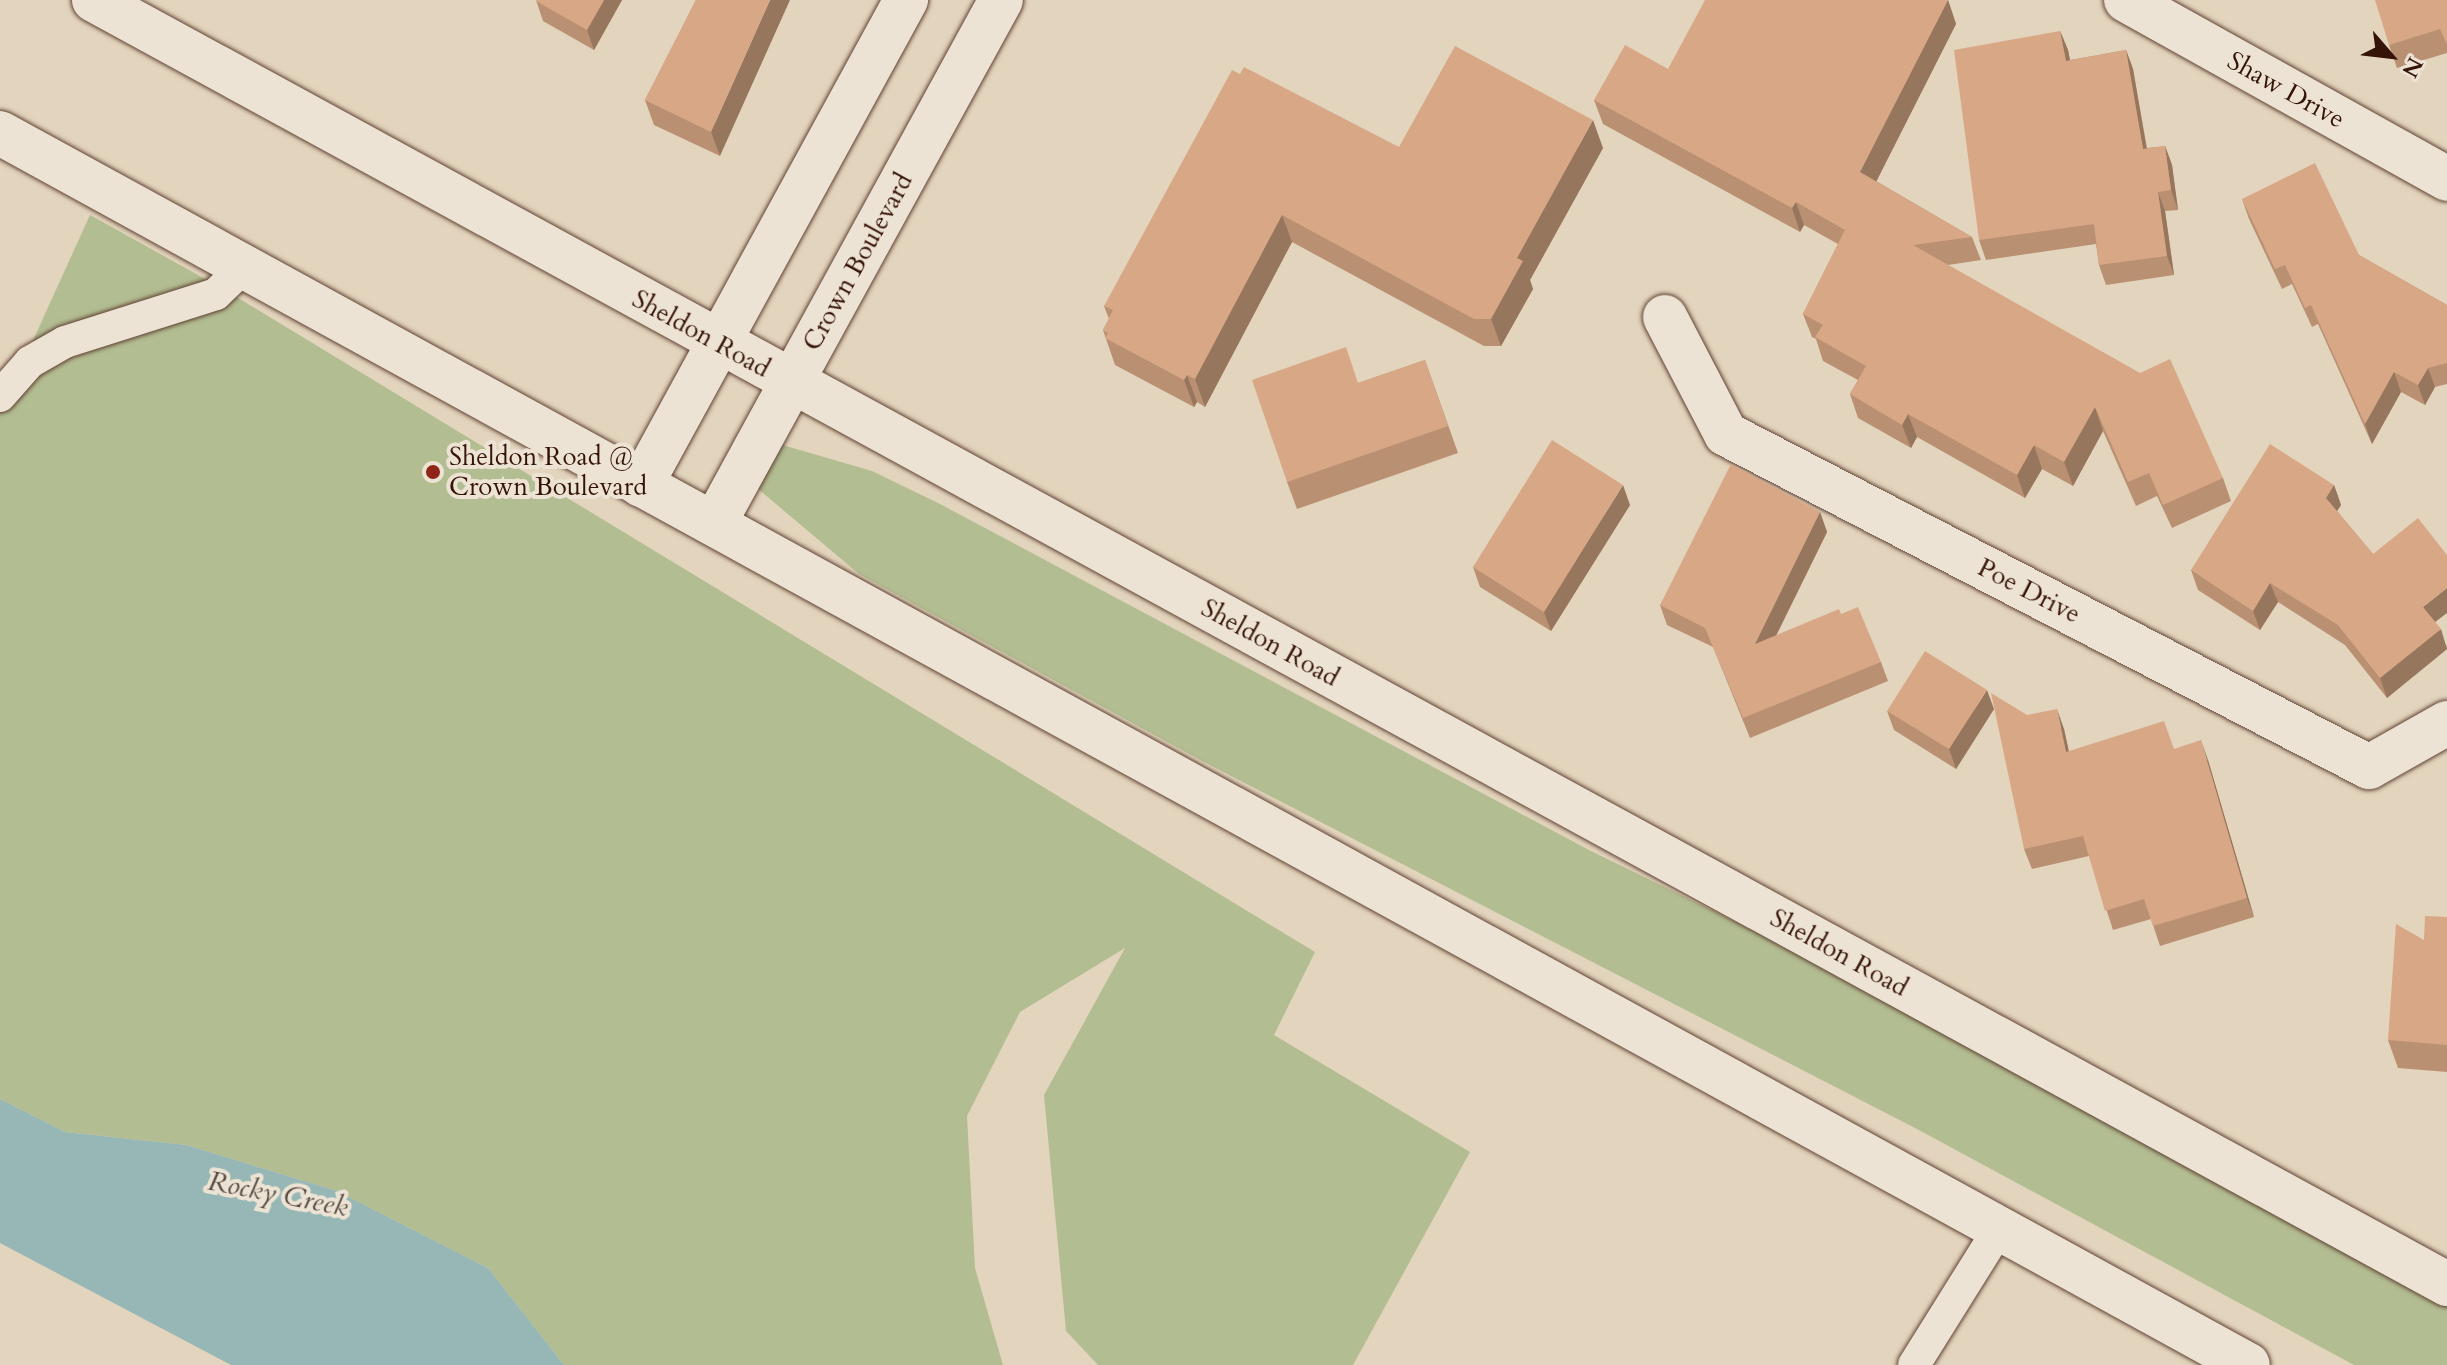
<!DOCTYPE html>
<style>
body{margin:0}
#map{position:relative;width:2447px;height:1365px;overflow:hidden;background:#e3d4bd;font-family:Cardo,serif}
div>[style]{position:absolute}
.green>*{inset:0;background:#b3bd92}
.water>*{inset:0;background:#96b7b5}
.roads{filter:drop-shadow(0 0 2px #604334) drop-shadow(0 0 2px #604334)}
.lane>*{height:32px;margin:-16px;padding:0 16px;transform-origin:16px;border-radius:16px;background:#ede3d4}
.street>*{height:44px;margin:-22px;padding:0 22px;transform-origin:22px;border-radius:22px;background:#ede3d4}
.secondary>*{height:44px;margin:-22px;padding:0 22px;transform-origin:22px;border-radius:22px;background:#ede3d4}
.wall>*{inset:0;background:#ba9073}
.shaded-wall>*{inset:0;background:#97765e}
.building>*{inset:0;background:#d8a886}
.dots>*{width:22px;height:22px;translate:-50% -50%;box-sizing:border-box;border:4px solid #ede3d4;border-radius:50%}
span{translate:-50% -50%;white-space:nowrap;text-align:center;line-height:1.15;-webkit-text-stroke:8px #ede3d4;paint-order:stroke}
.street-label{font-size:26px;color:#351306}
.poi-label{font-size:26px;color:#351306}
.left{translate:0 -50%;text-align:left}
.water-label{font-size:28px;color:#574c43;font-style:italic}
.north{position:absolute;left:2351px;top:16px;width:80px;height:80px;-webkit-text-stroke:6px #ede3d4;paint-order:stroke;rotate:118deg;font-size:22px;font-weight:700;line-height:32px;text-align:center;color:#351306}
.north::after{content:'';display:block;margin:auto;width:28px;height:36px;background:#351306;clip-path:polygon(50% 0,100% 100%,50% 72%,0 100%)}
</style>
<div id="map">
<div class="green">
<div style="clip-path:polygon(90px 215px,225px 290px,1315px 952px,1274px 1035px,1470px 1152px,1353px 1365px,1098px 1365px,1066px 1331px,1044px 1095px,1125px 948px,1020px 1012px,967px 1116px,975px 1268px,1003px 1365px,564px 1365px,488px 1268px,337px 1191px,186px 1145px,65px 1132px,0 1099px,0 413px)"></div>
<div style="clip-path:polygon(762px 439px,872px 471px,940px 504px,1589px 850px,1840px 973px,2447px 1300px,2447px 1365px,2354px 1365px,1917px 1129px,1202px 761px,859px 574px,757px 488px)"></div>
</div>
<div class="water">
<div style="clip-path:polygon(0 1099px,65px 1132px,186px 1145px,337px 1191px,488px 1268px,564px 1365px,231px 1365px,0 1243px)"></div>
</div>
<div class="roads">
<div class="lane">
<div style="left:0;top:396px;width:45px;rotate:-48.6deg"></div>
<div style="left:30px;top:362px;width:40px;rotate:-29.7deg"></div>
<div style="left:65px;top:342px;width:158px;rotate:-17.6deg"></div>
<div style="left:216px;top:294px;width:39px;rotate:-44deg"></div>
<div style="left:1914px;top:1365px;width:157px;rotate:-58deg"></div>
</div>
<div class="street">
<div style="left:2126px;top:0;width:368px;rotate:29.1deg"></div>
<div style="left:1665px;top:317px;width:132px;rotate:62.5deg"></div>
<div style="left:1726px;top:434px;width:724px;rotate:27.38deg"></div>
<div style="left:2369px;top:767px;width:90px;rotate:-29.4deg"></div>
<div style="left:641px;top:485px;width:553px;rotate:-61.35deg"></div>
<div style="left:714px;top:524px;width:597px;rotate:-61.29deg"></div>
</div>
<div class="secondary">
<div style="left:94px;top:0;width:2681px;rotate:28.62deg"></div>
<div style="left:0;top:133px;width:2563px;rotate:28.72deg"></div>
</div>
</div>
<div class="wall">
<div style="clip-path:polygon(536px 0,622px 0,594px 50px,543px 21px)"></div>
<div style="clip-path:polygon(696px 0,720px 156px,654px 125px,645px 100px)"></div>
<div style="clip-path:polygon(1948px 0,1956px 24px,1876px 181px,1972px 237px,1981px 260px,1948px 265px,2223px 478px,2231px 501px,2172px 528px,2157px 496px,2136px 506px,2103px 431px,2073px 486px,2042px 469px,2025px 498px,1917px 437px,1911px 448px,1858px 418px,1850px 394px,1858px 380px,1823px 361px,1816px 339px,1812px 337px,1803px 314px,1838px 244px,1804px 225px,1800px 232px,1603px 124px,1594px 100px,1668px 69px)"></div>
<div style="clip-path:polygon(2447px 0,2447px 53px,2397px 68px,2389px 45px)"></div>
<div style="clip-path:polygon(2060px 31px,2068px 50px,2070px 60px,2126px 50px,2133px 69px,2147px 148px,2165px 146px,2172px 165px,2178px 210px,2165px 211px,2174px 275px,2106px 285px,2099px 265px,2096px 244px,1986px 260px,1979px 240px)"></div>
<div style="clip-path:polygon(1399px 147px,1603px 148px,1530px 280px,1533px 289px,1501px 346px,1484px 346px,1292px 242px,1205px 407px,1197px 402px,1194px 407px,1115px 365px,1103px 330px,1109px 319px,1104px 306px)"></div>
<div style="clip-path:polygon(2242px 199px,2359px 255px,2447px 305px,2447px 384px,2435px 387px,2425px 405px,2401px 392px,2372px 444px,2318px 324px,2312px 327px,2292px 284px,2282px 289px,2249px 219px)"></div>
<div style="clip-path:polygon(1425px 360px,1458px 453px,1297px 509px,1287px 482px,1358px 383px)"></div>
<div style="clip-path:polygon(2334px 485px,2341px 505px,2337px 511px,2373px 554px,2435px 622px,2447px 647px,2447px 649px,2387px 698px,2345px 645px,2278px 602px,2260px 630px,2198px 590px,2191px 570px)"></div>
<div style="clip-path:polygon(1630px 505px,1551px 631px,1480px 587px,1473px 567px)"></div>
<div style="clip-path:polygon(1820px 512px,1827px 532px,1776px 636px,1841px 614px,1881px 662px,1888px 681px,1750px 738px,1713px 647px,1667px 625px,1660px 605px)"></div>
<div style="clip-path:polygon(1994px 709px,1956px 769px,1894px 730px,1887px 711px)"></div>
<div style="clip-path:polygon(2027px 715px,2064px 729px,2069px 751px,2174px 749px,2208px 760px,2254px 917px,2160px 946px,2151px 919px,2113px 930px,2089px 856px,2032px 869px,2024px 849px)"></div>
<div style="clip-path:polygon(2447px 917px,2447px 1072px,2398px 1068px,2388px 1040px,2424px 940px)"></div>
</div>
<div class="shaded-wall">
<div style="clip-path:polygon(604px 0,622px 0,594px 50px,587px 30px)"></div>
<div style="clip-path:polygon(770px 0,790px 0,720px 156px,711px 132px)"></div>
<div style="clip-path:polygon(1948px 0,1956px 24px,1869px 196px,1860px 172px)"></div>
<div style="clip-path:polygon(2060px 31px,2068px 50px,2074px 80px,2066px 61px)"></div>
<div style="clip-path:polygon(2126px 50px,2133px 69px,2150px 169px,2143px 149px)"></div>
<div style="clip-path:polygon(1593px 120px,1603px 148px,1530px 280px,1533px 289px,1501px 346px,1491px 319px,1517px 258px)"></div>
<div style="clip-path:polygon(2165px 146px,2172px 165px,2178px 210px,2171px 190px)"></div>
<div style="clip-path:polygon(2158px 192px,2165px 211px,2174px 275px,2167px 256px)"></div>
<div style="clip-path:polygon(1796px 202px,1804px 225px,1800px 232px,1792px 208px)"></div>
<div style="clip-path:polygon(1282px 215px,1292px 242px,1205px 407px,1195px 379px)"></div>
<div style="clip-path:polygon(2428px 368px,2435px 387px,2425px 405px,2418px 385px)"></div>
<div style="clip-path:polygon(2394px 372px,2401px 392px,2372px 444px,2365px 424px)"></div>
<div style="clip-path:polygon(1187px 375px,1197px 402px,1194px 407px,1184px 380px)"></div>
<div style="clip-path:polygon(2095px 407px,2103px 431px,2073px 486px,2064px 462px)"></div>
<div style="clip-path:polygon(1908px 414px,1917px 437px,1911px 448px,1902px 425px)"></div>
<div style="clip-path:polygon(2034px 445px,2042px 469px,2025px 498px,2017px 475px)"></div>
<div style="clip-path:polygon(1623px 485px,1630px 505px,1551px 631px,1544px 612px)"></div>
<div style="clip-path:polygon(2334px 485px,2341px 505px,2333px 517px,2326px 498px)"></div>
<div style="clip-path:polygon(1820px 512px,1827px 532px,1762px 664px,1755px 644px)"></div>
<div style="clip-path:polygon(2270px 583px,2278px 602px,2260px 630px,2253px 611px)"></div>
<div style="clip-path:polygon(2447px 588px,2447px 613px,2430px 626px,2423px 607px)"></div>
<div style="clip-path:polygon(2441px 629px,2447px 649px,2387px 698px,2380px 678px)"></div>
<div style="clip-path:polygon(1987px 690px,1994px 709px,1956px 769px,1949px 749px)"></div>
<div style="clip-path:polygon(2057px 709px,2064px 729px,2073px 772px,2066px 752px)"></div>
<div style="clip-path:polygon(2201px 740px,2208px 760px,2254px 917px,2247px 898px)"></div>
</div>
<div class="building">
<div style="clip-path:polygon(536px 0,604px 0,587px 30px,536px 1px)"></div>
<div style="clip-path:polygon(696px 0,770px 0,711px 132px,645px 100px)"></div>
<div style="clip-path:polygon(1705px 0,1948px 0,1860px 172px,1972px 237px,1913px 245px,2140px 373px,2170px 359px,2223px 478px,2163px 505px,2149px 473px,2128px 482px,2095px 407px,2064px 462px,2034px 445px,2017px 475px,1908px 414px,1902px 425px,1850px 394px,1866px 366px,1815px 337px,1823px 325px,1803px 314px,1845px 230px,1796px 202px,1792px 208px,1594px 100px,1625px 45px,1668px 69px)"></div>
<div style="clip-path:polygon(2375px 0,2447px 0,2447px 44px,2440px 29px,2389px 45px)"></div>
<div style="clip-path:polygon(2060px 31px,2066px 61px,2126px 50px,2143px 149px,2165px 146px,2171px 190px,2158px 192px,2167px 256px,2099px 265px,2094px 224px,1979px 240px,1954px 50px)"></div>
<div style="clip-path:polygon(1455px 46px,1593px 120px,1517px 258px,1523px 261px,1491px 319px,1474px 319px,1282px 215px,1195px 379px,1187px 375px,1184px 380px,1105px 338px,1108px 333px,1103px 330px,1113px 310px,1104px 306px,1232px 70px,1240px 74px,1244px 67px,1399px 147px)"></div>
<div style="clip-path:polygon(2315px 163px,2359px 255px,2447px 305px,2447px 363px,2428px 368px,2418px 385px,2394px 372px,2365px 424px,2311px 305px,2305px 308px,2285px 265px,2275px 269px,2242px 199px)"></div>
<div style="clip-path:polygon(1346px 347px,1358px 383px,1425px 360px,1448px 426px,1287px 482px,1252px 380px)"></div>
<div style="clip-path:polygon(1552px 440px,1623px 485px,1544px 612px,1473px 567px)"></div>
<div style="clip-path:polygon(2270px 444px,2334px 485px,2326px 498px,2373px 554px,2418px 518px,2447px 555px,2447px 588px,2423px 607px,2441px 629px,2380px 678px,2338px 625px,2270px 583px,2253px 611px,2191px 570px)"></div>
<div style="clip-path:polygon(1731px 464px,1820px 512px,1755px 644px,1839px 609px,1841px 614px,1858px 607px,1881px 662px,1743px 718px,1705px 628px,1660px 605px)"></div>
<div style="clip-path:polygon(1925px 651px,1987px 690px,1949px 749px,1887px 711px)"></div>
<div style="clip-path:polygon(1991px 693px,2027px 715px,2057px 709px,2066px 752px,2164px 721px,2174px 749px,2201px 740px,2247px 898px,2153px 926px,2144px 899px,2105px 911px,2083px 836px,2024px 849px)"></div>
<div style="clip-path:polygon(2425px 916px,2447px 917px,2447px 1045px,2388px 1040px,2396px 924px,2424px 940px)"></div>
</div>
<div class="dots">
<div style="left:433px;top:472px;background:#8f2418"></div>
</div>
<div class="street-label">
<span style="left:2286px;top:90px;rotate:29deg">Shaw Drive</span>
<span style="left:858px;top:262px;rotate:-61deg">Crown Boulevard</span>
<span style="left:701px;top:334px;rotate:29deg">Sheldon Road</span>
<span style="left:2029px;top:591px;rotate:27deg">Poe Drive</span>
<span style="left:1270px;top:643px;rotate:29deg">Sheldon Road</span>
<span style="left:1839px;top:953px;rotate:29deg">Sheldon Road</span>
</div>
<div class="poi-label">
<span class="left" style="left:449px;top:472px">Sheldon Road @<br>Crown Boulevard</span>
</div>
<div class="water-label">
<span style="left:278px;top:1194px;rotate:11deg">Rocky Creek</span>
</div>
<div class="north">N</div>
</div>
